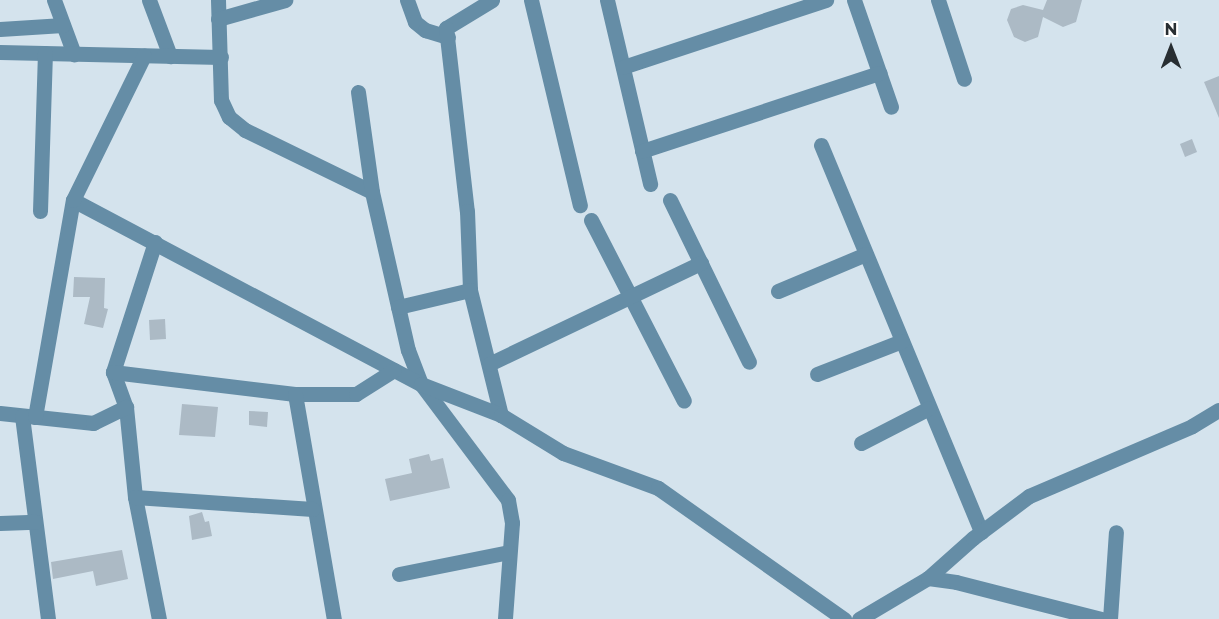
<!DOCTYPE html>
<style>
body{margin:0}
#map{position:relative;width:1219px;height:619px;overflow:hidden;background:#d4e3ed;font-family:Montserrat,sans-serif}
div>[style]{position:absolute}
.building>*{inset:0;background:#acbac5}
.minor>*{height:15px;margin:-7.5px;padding:0 7.5px;transform-origin:7.5px;border-radius:7.5px;background:#658da6}
span{translate:-50% -50%;white-space:nowrap;text-align:center;line-height:1.15;-webkit-text-stroke:6px #fff;paint-order:stroke}
.north{position:absolute;left:1141px;top:18px;width:60px;height:60px;-webkit-text-stroke:4px #fff;paint-order:stroke;rotate:0deg;font-size:16px;font-weight:700;line-height:24px;text-align:center;color:#282e32}
.north::after{content:'';display:block;margin:auto;width:21px;height:27px;background:#282e32;clip-path:polygon(50% 0,100% 100%,50% 72%,0 100%)}
</style>
<div id="map">
<div class="building">
<div style="clip-path:polygon(1047px 0,1082px 0,1076px 22px,1063px 27px,1043px 17px,1038px 37px,1025px 42px,1014px 37px,1007px 20px,1011px 9px,1023px 5px,1043px 10px)"></div>
<div style="clip-path:polygon(1219px 76px,1219px 118px,1204px 82px)"></div>
<div style="clip-path:polygon(1192px 139px,1197px 152px,1185px 157px,1180px 144px)"></div>
<div style="clip-path:polygon(74px 277px,105px 278px,104px 308px,108px 309px,103px 328px,84px 324px,90px 297px,73px 297px)"></div>
<div style="clip-path:polygon(165px 319px,166px 339px,150px 340px,149px 320px)"></div>
<div style="clip-path:polygon(182px 404px,218px 407px,215px 437px,179px 435px)"></div>
<div style="clip-path:polygon(249px 411px,268px 412px,267px 427px,249px 425px)"></div>
<div style="clip-path:polygon(429px 454px,431px 461px,443px 458px,450px 488px,390px 501px,385px 479px,412px 473px,409px 459px)"></div>
<div style="clip-path:polygon(202px 512px,205px 522px,209px 521px,212px 536px,192px 540px,189px 516px)"></div>
<div style="clip-path:polygon(122px 550px,128px 579px,96px 586px,93px 571px,53px 579px,51px 562px)"></div>
</div>
<div class="minor">
<div style="left:54px;top:0;width:58px;rotate:69.7deg"></div>
<div style="left:149px;top:0;width:60px;rotate:69.4deg"></div>
<div style="left:218px;top:0;width:100px;rotate:88.3deg"></div>
<div style="left:221px;top:100px;width:19px;rotate:65deg"></div>
<div style="left:229px;top:117px;width:21px;rotate:39deg"></div>
<div style="left:245px;top:130px;width:141px;rotate:26deg"></div>
<div style="left:372px;top:192px;width:162px;rotate:77.2deg"></div>
<div style="left:408px;top:350px;width:36px;rotate:69deg"></div>
<div style="left:421px;top:384px;width:145px;rotate:53.1deg"></div>
<div style="left:508px;top:500px;width:23px;rotate:80deg"></div>
<div style="left:512px;top:523px;width:96px;rotate:94.2deg"></div>
<div style="left:407px;top:0;width:23px;rotate:70deg"></div>
<div style="left:415px;top:22px;width:13px;rotate:39deg"></div>
<div style="left:425px;top:30px;width:24px;rotate:17deg"></div>
<div style="left:492px;top:0;width:54px;rotate:148.7deg"></div>
<div style="left:446px;top:28px;width:184px;rotate:83.5deg"></div>
<div style="left:467px;top:211px;width:79px;rotate:87.8deg"></div>
<div style="left:470px;top:290px;width:129px;rotate:76.1deg"></div>
<div style="left:531px;top:0;width:211px;rotate:76.6deg"></div>
<div style="left:607px;top:0;width:189px;rotate:76.8deg"></div>
<div style="left:854px;top:0;width:113px;rotate:70.9deg"></div>
<div style="left:938px;top:0;width:83px;rotate:71.8deg"></div>
<div style="left:218px;top:19px;width:70px;rotate:-15.8deg"></div>
<div style="left:0;top:29px;width:63px;rotate:-3.6deg"></div>
<div style="left:0;top:52px;width:221px;rotate:1.3deg"></div>
<div style="left:623px;top:67px;width:214px;rotate:-18.3deg"></div>
<div style="left:358px;top:92px;width:101px;rotate:82deg"></div>
<div style="left:821px;top:145px;width:419px;rotate:67.5deg"></div>
<div style="left:642px;top:151px;width:250px;rotate:-18.2deg"></div>
<div style="left:73px;top:200px;width:394px;rotate:27.9deg"></div>
<div style="left:421px;top:384px;width:86px;rotate:21.2deg"></div>
<div style="left:501px;top:415px;width:73px;rotate:31.5deg"></div>
<div style="left:563px;top:453px;width:101px;rotate:20.2deg"></div>
<div style="left:658px;top:488px;width:228px;rotate:35.2deg"></div>
<div style="left:670px;top:200px;width:180px;rotate:64deg"></div>
<div style="left:40px;top:211px;width:158px;rotate:-88.2deg"></div>
<div style="left:591px;top:220px;width:203px;rotate:62.8deg"></div>
<div style="left:155px;top:242px;width:137px;rotate:107.9deg"></div>
<div style="left:113px;top:372px;width:37px;rotate:70deg"></div>
<div style="left:126px;top:407px;width:90px;rotate:84.3deg"></div>
<div style="left:135px;top:497px;width:124px;rotate:78.9deg"></div>
<div style="left:778px;top:291px;width:95px;rotate:-22.8deg"></div>
<div style="left:398px;top:307px;width:74px;rotate:-13.3deg"></div>
<div style="left:489px;top:364px;width:235px;rotate:-25.5deg"></div>
<div style="left:113px;top:372px;width:183px;rotate:6.9deg"></div>
<div style="left:295px;top:394px;width:61px"></div>
<div style="left:356px;top:394px;width:45px;rotate:-32.3deg"></div>
<div style="left:817px;top:374px;width:91px;rotate:-21.2deg"></div>
<div style="left:295px;top:394px;width:228px;rotate:80.2deg"></div>
<div style="left:0;top:413px;width:94px;rotate:6.1deg"></div>
<div style="left:93px;top:423px;width:37px;rotate:-26deg"></div>
<div style="left:22px;top:416px;width:205px;rotate:82.7deg"></div>
<div style="left:35px;top:417px;width:220px;rotate:-80.1deg"></div>
<div style="left:73px;top:200px;width:161px;rotate:-63.8deg"></div>
<div style="left:861px;top:443px;width:76px;rotate:-27.2deg"></div>
<div style="left:135px;top:497px;width:178px;rotate:3.9deg"></div>
<div style="left:0;top:523px;width:35px;rotate:-2deg"></div>
<div style="left:399px;top:574px;width:112px;rotate:-11.3deg"></div>
<div style="left:928px;top:578px;width:28px;rotate:8deg"></div>
<div style="left:956px;top:582px;width:150px;rotate:14.3deg"></div>
<div style="left:859px;top:619px;width:80px;rotate:-30.7deg"></div>
<div style="left:928px;top:578px;width:60px;rotate:-41.6deg"></div>
<div style="left:973px;top:538px;width:70px;rotate:-36.9deg"></div>
<div style="left:1029px;top:496px;width:177px;rotate:-23.2deg"></div>
<div style="left:1192px;top:426px;width:31px;rotate:-31deg"></div>
<div style="left:1110px;top:619px;width:87px;rotate:-86.1deg"></div>
</div>
<div class="north">N</div>
</div>
